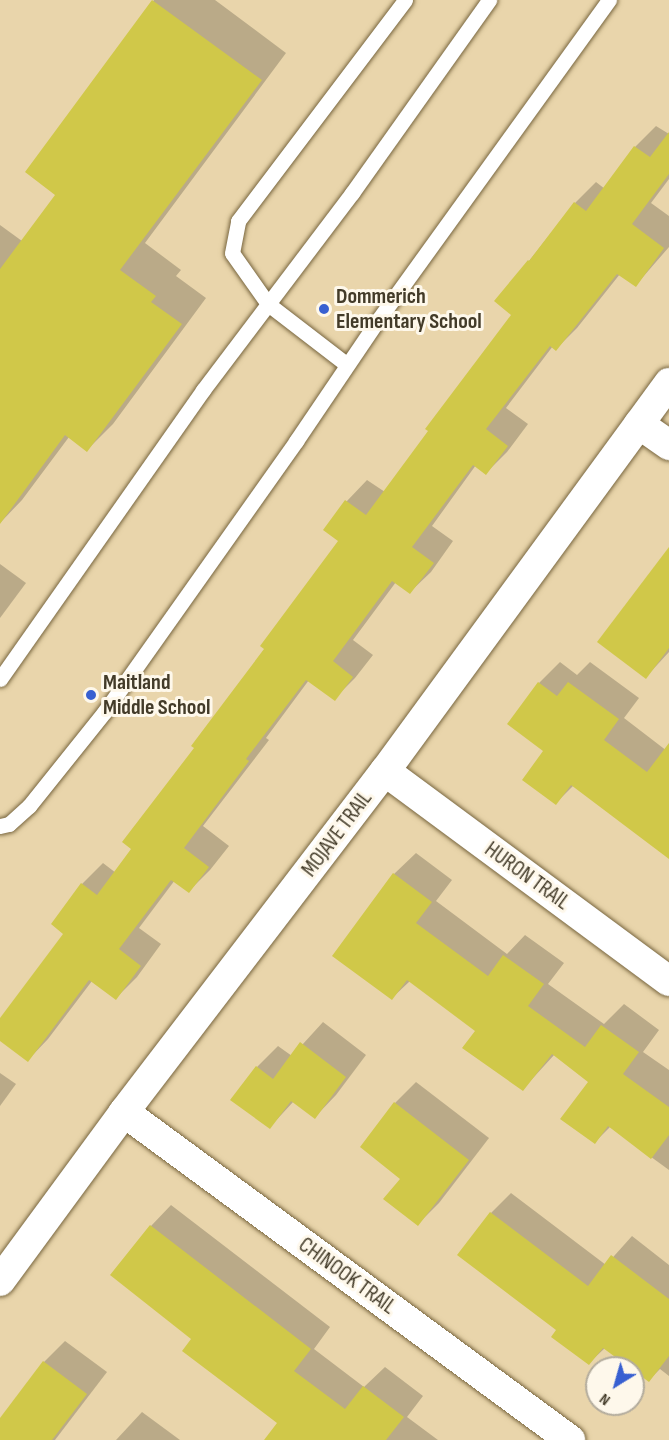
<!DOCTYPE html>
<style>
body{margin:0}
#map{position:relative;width:669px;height:1440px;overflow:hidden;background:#e9d5ab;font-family:"Sofia Sans Condensed",sans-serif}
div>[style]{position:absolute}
.shadow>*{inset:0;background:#0003}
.building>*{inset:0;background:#d0c849}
.roads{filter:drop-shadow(0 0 2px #78663f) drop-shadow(0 0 2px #78663f)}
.lane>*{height:15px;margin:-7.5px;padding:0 7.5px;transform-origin:7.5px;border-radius:7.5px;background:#fff}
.street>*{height:30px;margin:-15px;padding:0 15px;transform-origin:15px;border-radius:15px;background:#fff}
.dots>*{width:16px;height:16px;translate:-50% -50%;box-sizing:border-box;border:3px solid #fef8eb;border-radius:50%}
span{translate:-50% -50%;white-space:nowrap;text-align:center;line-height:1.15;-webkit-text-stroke:6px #fef8eb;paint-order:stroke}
.poi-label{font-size:22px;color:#433b29;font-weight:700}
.left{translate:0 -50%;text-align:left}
.street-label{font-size:22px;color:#433b29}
.north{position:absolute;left:585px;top:1356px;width:60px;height:60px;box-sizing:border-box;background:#fef8eb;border:2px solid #b3ac9d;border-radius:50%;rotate:217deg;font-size:16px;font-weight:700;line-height:24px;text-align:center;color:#433b29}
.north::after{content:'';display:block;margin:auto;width:21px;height:27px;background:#3860d1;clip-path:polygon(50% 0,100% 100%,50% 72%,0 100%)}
</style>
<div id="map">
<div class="shadow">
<div style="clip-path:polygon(154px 0,215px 0,286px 53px,145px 243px,181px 270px,176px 276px,206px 298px,113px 424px,87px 450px,69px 437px,22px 500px,0 523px,0 225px,22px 241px,57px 195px,27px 172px)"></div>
<div style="clip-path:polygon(656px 126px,669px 134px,669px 179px,651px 203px,669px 216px,669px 247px,636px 285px,620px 274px,577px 328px,556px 349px,553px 346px,506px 408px,528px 424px,507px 452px,486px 473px,476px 465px,432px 526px,453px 541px,431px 572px,410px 592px,396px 582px,353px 640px,373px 655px,355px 678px,334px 699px,309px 680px,266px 738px,269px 740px,203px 826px,229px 846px,210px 870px,189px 891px,175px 880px,139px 928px,161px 944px,137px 977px,116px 998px,92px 981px,48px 1039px,28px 1060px,0 1039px,0 1021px,66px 934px,82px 884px,103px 863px,116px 873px,134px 849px,196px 748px,340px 540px,325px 530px,347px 501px,367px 480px,385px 492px,513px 314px,529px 261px,575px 203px,596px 182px,605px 189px,635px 147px)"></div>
<div style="clip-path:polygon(669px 551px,669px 652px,646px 677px)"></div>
<div style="clip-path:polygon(0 564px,26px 583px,0 618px)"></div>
<div style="clip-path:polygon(560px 662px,577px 675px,590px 662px,639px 698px,624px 718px,667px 751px,669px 749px,669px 855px,574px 785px,556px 803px,545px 750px,539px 683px)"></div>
<div style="clip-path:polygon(416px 853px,452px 880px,436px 901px,507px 954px,525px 935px,564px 963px,548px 984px,604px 1024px,624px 1004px,659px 1030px,643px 1052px,669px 1070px,669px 1170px,610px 1127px,595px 1142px,590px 1081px,555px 1054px,523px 1089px,477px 1031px,410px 981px,392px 998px,394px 874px)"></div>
<div style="clip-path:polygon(323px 1022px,366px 1055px,336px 1095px,315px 1117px,294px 1101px,270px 1127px,257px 1067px,278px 1046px,292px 1056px)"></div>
<div style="clip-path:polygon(0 1073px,16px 1084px,0 1106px)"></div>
<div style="clip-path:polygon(416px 1082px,489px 1138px,439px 1203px,418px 1224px,402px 1178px,395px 1103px)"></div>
<div style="clip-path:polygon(511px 1193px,606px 1265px,632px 1236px,669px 1265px,669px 1376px,660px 1369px,649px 1380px,605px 1348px,589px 1363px,558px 1330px,491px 1213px)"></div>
<div style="clip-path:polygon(171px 1205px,330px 1327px,314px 1349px,364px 1387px,385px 1367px,423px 1396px,407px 1417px,438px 1440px,284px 1440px,279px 1423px,193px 1339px,112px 1275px,151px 1226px)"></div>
<div style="clip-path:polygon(65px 1341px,107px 1372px,55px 1440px,0 1440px,0 1420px,44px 1362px)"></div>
<div style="clip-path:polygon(142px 1412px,180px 1440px,116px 1440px)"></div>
</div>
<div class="building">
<div style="clip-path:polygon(152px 0,262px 80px,120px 270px,156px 296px,151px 302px,182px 324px,87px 452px,65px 435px,0 524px,0 269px,55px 195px,25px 172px)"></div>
<div style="clip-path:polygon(669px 132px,669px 174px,632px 224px,664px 248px,636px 287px,617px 274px,556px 351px,550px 346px,486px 429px,508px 446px,486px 475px,473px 465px,412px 547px,434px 563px,410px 594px,392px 581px,333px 661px,353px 677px,335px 701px,306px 680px,246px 759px,249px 761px,184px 848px,209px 867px,189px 893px,171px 880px,119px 949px,141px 966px,116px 1000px,89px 980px,28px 1062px,0 1041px,0 1018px,63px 934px,51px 924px,81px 883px,97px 895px,131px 849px,122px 842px,194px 748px,191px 746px,264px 649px,260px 646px,338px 541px,323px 530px,345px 500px,366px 515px,428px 431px,425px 429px,511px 315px,494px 301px,528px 260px,529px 261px,574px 202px,586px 211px,634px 146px,650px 157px)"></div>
<div style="clip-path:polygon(669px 547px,669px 648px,646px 679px,597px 642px)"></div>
<div style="clip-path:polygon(538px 682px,557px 696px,568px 682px,619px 719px,604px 740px,647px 772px,669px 743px,669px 859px,571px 785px,556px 805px,522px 780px,543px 751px,507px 724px)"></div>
<div style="clip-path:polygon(393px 873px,432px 902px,416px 923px,488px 976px,503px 955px,544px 984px,528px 1006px,585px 1047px,601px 1025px,639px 1052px,623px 1074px,669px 1107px,669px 1135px,651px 1159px,608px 1126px,595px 1144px,560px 1119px,588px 1082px,552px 1054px,523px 1091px,462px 1048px,475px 1031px,407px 980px,392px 1000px,332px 956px)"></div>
<div style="clip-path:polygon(300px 1042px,346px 1077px,315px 1119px,291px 1101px,270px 1129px,230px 1100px,256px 1066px,273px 1079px)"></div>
<div style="clip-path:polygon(394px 1102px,469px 1160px,418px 1226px,383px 1199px,400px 1179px,360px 1147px)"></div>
<div style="clip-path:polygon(490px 1212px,588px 1286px,611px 1255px,669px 1299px,669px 1356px,649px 1382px,603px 1348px,589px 1365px,551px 1337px,556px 1330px,457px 1255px)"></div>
<div style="clip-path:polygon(150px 1225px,311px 1349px,294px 1371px,345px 1409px,363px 1386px,404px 1417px,386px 1440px,264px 1440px,277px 1423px,182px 1351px,191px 1339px,110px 1275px)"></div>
<div style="clip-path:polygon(43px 1361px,87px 1394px,52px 1440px,0 1440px,0 1418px)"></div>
</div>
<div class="roads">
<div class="lane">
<div style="left:346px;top:364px;width:98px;rotate:-142.4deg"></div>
<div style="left:268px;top:304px;width:62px;rotate:-125.2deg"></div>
<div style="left:232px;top:253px;width:33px;rotate:-79deg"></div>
<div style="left:238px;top:221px;width:277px;rotate:-52.9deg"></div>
<div style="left:0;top:679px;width:353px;rotate:-54.9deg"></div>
<div style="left:203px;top:390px;width:247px;rotate:-52.9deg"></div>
<div style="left:352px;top:193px;width:237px;rotate:-54.6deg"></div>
<div style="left:0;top:826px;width:9px;rotate:-13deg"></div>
<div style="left:9px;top:824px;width:27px;rotate:-42deg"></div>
<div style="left:29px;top:806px;width:122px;rotate:-51.3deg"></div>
<div style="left:105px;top:711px;width:331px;rotate:-54.7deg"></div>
<div style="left:296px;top:441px;width:146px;rotate:-55.9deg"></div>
<div style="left:378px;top:320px;width:395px;rotate:-54.2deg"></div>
</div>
<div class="street">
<div style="left:639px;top:424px;width:37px;rotate:35deg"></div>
<div style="left:385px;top:771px;width:353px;rotate:36.5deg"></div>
<div style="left:124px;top:1112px;width:554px;rotate:36.33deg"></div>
<div style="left:0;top:1281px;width:210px;rotate:-53.7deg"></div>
<div style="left:124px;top:1112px;width:429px;rotate:-52.6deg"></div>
<div style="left:385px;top:771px;width:481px;rotate:-53.8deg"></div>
</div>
</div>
<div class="dots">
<div style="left:324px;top:309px;background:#3860d1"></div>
<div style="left:91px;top:695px;background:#3860d1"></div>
</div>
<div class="poi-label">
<span class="left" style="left:336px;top:309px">Dommerich<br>Elementary School</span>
<span class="left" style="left:103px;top:695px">Maitland<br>Middle School</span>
</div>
<div class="street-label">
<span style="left:337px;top:834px;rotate:-53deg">MOJAVE TRAIL</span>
<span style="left:527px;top:876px;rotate:36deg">HURON TRAIL</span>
<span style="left:347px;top:1276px;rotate:36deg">CHINOOK TRAIL</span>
</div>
<div class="north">N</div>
</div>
